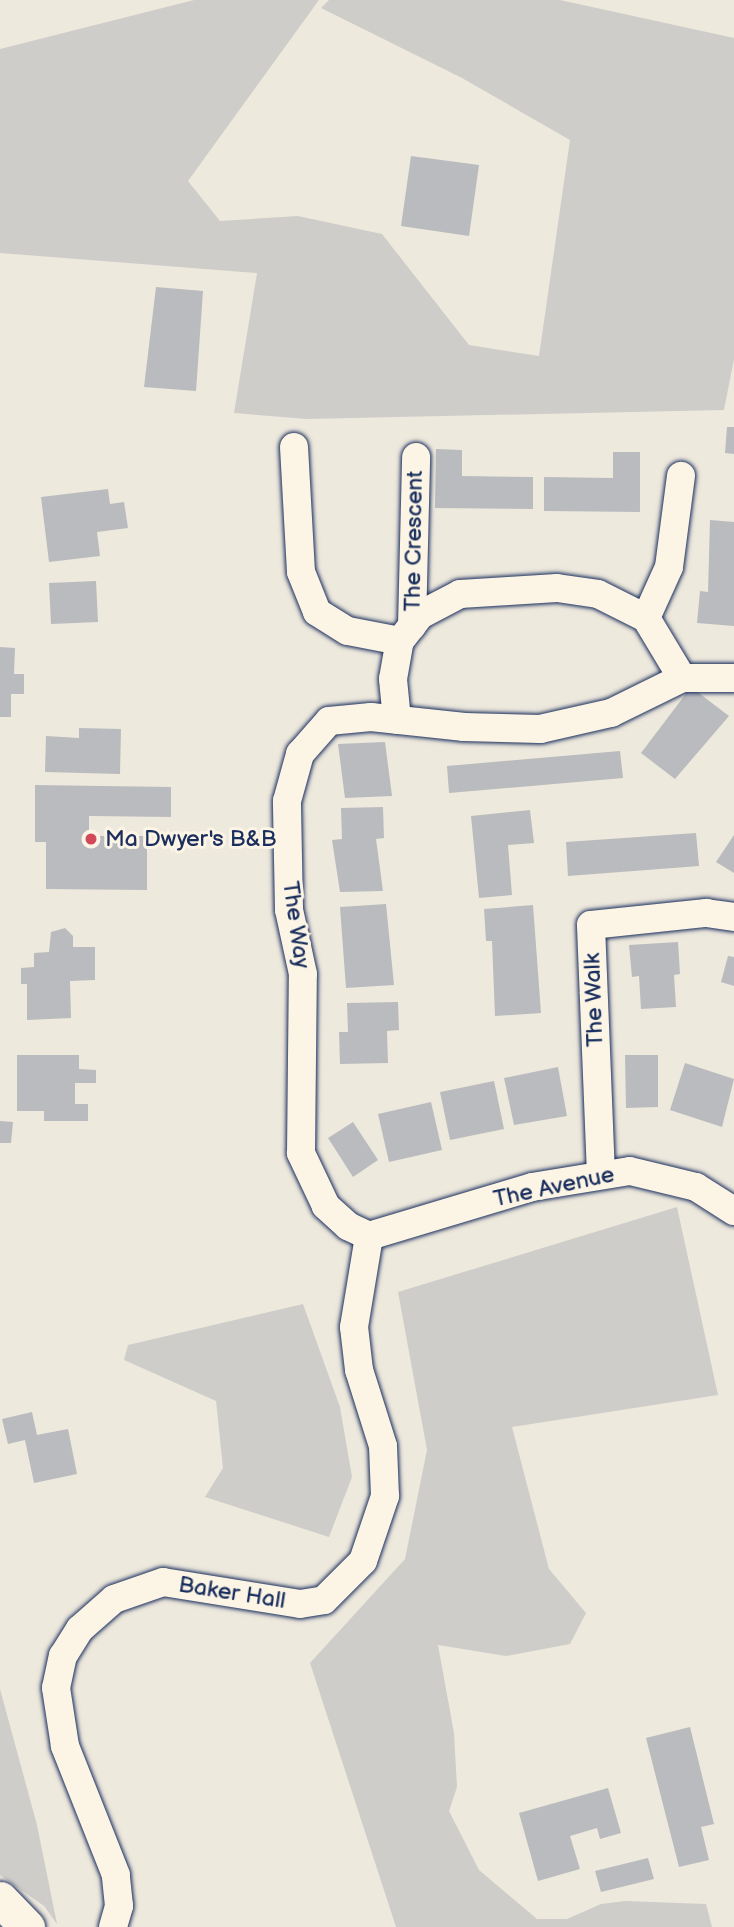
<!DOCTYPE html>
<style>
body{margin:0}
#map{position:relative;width:734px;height:1927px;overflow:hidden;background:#eee9dd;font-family:"Balsamiq Sans",sans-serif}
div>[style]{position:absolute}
.green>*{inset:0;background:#cfcdca}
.building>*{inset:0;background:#babbbe}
.roads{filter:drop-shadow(0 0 2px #1b2f5e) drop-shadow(0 0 2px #1b2f5e)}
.minor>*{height:28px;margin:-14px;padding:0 14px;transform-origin:14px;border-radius:14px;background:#fcf5e5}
.tertiary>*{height:35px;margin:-17.5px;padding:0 17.5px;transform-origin:17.5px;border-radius:17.5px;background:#fcf5e5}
.dots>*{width:19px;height:19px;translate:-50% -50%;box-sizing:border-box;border:4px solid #fcf5e5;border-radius:50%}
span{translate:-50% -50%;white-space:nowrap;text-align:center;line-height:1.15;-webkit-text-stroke:6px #fcf5e5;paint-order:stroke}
.street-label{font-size:23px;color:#1b2f5e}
.poi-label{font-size:23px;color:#1b2f5e}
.left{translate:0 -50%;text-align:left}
</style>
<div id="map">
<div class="green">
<div style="clip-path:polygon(194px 0,319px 0,188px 181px,220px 221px,298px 216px,382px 234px,469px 345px,539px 356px,570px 140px,462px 78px,321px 8px,329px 0,560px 0,734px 38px,734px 359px,724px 410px,307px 419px,234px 413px,257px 273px,0 253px,0 49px)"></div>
<div style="clip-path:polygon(677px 1207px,718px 1395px,512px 1427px,549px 1569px,586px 1613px,570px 1644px,506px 1656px,438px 1645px,454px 1733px,457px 1787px,449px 1811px,479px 1870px,537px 1919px,567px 1919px,601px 1904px,625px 1901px,706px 1904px,712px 1927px,396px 1927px,310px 1663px,405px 1559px,427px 1450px,398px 1292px)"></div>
<div style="clip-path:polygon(303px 1304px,340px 1407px,352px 1477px,329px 1537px,205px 1497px,223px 1468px,216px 1401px,124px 1360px,128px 1345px)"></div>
<div style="clip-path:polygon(0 1689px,37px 1825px,57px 1924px,44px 1906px,0 1875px)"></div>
</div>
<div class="building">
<div style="clip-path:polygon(411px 156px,479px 165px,469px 236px,401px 226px)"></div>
<div style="clip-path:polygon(156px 287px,203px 291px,196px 391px,144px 387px)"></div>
<div style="clip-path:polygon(727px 427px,734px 427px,734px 454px,725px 453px)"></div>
<div style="clip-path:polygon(436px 449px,462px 450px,462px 476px,533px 477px,533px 509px,435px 508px)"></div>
<div style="clip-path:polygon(613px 452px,640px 452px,640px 512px,544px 511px,544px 477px,613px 478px)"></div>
<div style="clip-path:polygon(108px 489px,110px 504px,124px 502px,128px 528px,97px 532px,100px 556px,49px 562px,41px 497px)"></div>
<div style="clip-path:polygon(710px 520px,734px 522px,734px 626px,697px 623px,700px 591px,708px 592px)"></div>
<div style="clip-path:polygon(96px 581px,98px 622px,51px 624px,49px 583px)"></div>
<div style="clip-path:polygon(0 647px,15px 648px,14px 674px,24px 674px,24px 694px,11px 694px,11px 717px,0 717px)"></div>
<div style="clip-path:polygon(691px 687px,729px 716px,675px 779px,641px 753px)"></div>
<div style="clip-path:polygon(79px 728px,121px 729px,120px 774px,45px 772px,46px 736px,79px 738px)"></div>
<div style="clip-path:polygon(385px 742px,392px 796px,345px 798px,338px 744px)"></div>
<div style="clip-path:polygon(620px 751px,623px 778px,449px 793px,447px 766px)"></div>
<div style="clip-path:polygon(35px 785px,171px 787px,171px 817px,89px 816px,89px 836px,147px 836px,147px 890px,46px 889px,46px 842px,35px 842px)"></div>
<div style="clip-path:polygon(383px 807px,384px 838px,376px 839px,383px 891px,340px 892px,332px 840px,342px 839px,341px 808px)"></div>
<div style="clip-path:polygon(530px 810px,534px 843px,508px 845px,512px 895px,479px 898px,471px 816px)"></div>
<div style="clip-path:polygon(696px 833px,699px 866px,568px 876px,566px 842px)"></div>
<div style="clip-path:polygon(734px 835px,734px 873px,716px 862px)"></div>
<div style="clip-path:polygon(386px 904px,394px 985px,346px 988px,340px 907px)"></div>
<div style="clip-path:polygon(533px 905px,541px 1013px,495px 1016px,492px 941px,486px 941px,484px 909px)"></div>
<div style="clip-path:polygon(65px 928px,73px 936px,73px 947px,95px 947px,95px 980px,70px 981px,71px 1018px,27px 1020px,27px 984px,21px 984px,21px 968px,34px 967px,34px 953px,49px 952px,51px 932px)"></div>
<div style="clip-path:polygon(678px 942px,680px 974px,674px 975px,676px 1007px,641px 1009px,639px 976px,632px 977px,629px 945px)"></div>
<div style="clip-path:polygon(728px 956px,734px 957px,734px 986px,721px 982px)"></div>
<div style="clip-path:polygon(398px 1002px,399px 1030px,387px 1031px,388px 1063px,340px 1064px,339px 1032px,348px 1032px,347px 1003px)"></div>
<div style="clip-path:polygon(17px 1055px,79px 1055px,79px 1069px,96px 1070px,96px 1083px,75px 1083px,75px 1104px,88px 1104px,88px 1121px,44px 1121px,44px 1111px,17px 1111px)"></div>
<div style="clip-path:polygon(625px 1055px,658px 1055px,658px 1107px,626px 1108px)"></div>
<div style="clip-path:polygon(685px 1063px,734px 1079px,722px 1127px,670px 1110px)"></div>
<div style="clip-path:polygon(558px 1067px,567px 1116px,514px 1125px,504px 1078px)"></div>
<div style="clip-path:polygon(494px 1081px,504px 1129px,450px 1140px,440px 1092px)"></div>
<div style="clip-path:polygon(431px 1102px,442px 1150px,389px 1162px,378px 1114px)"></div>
<div style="clip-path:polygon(0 1121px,13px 1122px,11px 1143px,0 1143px)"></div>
<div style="clip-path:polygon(353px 1122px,378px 1160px,353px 1177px,328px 1138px)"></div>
<div style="clip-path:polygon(32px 1412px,37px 1435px,68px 1429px,77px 1474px,34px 1483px,25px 1440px,8px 1444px,2px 1419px)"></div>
<div style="clip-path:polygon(690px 1727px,714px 1824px,701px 1827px,709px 1860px,679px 1867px,646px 1738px)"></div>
<div style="clip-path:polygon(608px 1788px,621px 1833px,600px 1839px,597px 1828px,570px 1836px,580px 1869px,538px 1881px,519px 1813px)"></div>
<div style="clip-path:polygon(648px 1858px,654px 1879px,601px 1892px,595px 1871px)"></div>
</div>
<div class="roads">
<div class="minor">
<div style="left:294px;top:447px;width:125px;rotate:86.8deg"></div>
<div style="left:301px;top:572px;width:43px;rotate:68.2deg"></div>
<div style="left:317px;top:612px;width:36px;rotate:32deg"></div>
<div style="left:348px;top:631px;width:53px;rotate:10.9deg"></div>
<div style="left:646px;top:618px;width:56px;rotate:-65.7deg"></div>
<div style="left:669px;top:567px;width:92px;rotate:-82.5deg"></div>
<div style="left:412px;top:626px;width:169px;rotate:-88.6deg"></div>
<div style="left:397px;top:720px;width:41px;rotate:-95.6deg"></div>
<div style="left:393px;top:679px;width:39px;rotate:-80deg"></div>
<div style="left:400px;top:641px;width:33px;rotate:-52deg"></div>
<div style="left:420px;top:615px;width:45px;rotate:-27.7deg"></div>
<div style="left:460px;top:594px;width:97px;rotate:-3.5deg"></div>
<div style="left:557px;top:588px;width:41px;rotate:8.3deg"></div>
<div style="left:598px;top:594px;width:54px;rotate:26.6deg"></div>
<div style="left:646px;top:618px;width:70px;rotate:59deg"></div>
<div style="left:601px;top:1175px;width:250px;rotate:-92.3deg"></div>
<div style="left:591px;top:925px;width:116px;rotate:-6deg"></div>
<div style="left:706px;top:913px;width:28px;rotate:8deg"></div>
<div style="left:369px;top:1236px;width:23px;rotate:-155deg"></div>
<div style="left:348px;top:1226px;width:30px;rotate:-138deg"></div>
<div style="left:326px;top:1206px;width:59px;rotate:-115.3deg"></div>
<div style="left:301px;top:1153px;width:179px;rotate:-89.4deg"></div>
<div style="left:303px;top:974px;width:66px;rotate:-102.3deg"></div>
<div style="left:289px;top:910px;width:109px;rotate:-91.1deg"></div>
<div style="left:287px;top:801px;width:49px;rotate:-74.5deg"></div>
<div style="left:300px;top:754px;width:44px;rotate:-48.7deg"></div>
<div style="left:329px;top:721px;width:42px;rotate:-5.4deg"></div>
<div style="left:371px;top:717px;width:94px;rotate:6.1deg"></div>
<div style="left:464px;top:727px;width:76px;rotate:1.5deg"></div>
<div style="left:540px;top:729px;width:73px;rotate:-12.7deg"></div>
<div style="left:611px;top:713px;width:79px;rotate:-26.2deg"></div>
<div style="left:682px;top:678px;width:52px"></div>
<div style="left:369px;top:1236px;width:170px;rotate:-16.7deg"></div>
<div style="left:532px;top:1187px;width:99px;rotate:-9.3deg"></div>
<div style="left:630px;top:1171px;width:68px;rotate:13.6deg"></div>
<div style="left:696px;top:1187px;width:45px;rotate:32.3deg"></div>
<div style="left:113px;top:1927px;width:22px;rotate:-74deg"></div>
<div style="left:119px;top:1906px;width:31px;rotate:-96deg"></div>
<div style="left:116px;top:1875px;width:139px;rotate:-111.6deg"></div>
<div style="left:65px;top:1746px;width:59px;rotate:-98.8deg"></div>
<div style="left:56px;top:1688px;width:33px;rotate:-78deg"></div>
<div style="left:63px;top:1656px;width:32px;rotate:-58deg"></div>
<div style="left:80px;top:1629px;width:45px;rotate:-41.4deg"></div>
<div style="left:114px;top:1599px;width:52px;rotate:-19.1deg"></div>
<div style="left:163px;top:1582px;width:139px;rotate:9.1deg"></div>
<div style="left:300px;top:1604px;width:24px;rotate:-9deg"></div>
<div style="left:324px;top:1600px;width:55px;rotate:-45deg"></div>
<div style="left:363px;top:1561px;width:69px;rotate:-71.3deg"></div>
<div style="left:385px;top:1496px;width:50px;rotate:-92.3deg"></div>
<div style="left:383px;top:1446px;width:80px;rotate:-107.5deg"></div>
<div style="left:359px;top:1370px;width:43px;rotate:-96.6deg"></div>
<div style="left:354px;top:1327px;width:92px;rotate:-80.6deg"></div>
</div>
<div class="tertiary">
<div style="left:0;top:1899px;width:39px;rotate:46deg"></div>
</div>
</div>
<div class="dots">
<div style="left:91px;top:839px;background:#d1495b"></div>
</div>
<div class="street-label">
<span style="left:414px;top:541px;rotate:-89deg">The Crescent</span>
<span style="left:296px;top:925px;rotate:82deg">The Way</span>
<span style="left:594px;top:1000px;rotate:-92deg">The Walk</span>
<span style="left:554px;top:1187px;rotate:-12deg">The Avenue</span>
<span style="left:232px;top:1593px;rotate:9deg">Baker Hall</span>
</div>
<div class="poi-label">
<span class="left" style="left:105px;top:839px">Ma Dwyer's B&amp;B</span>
</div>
</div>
